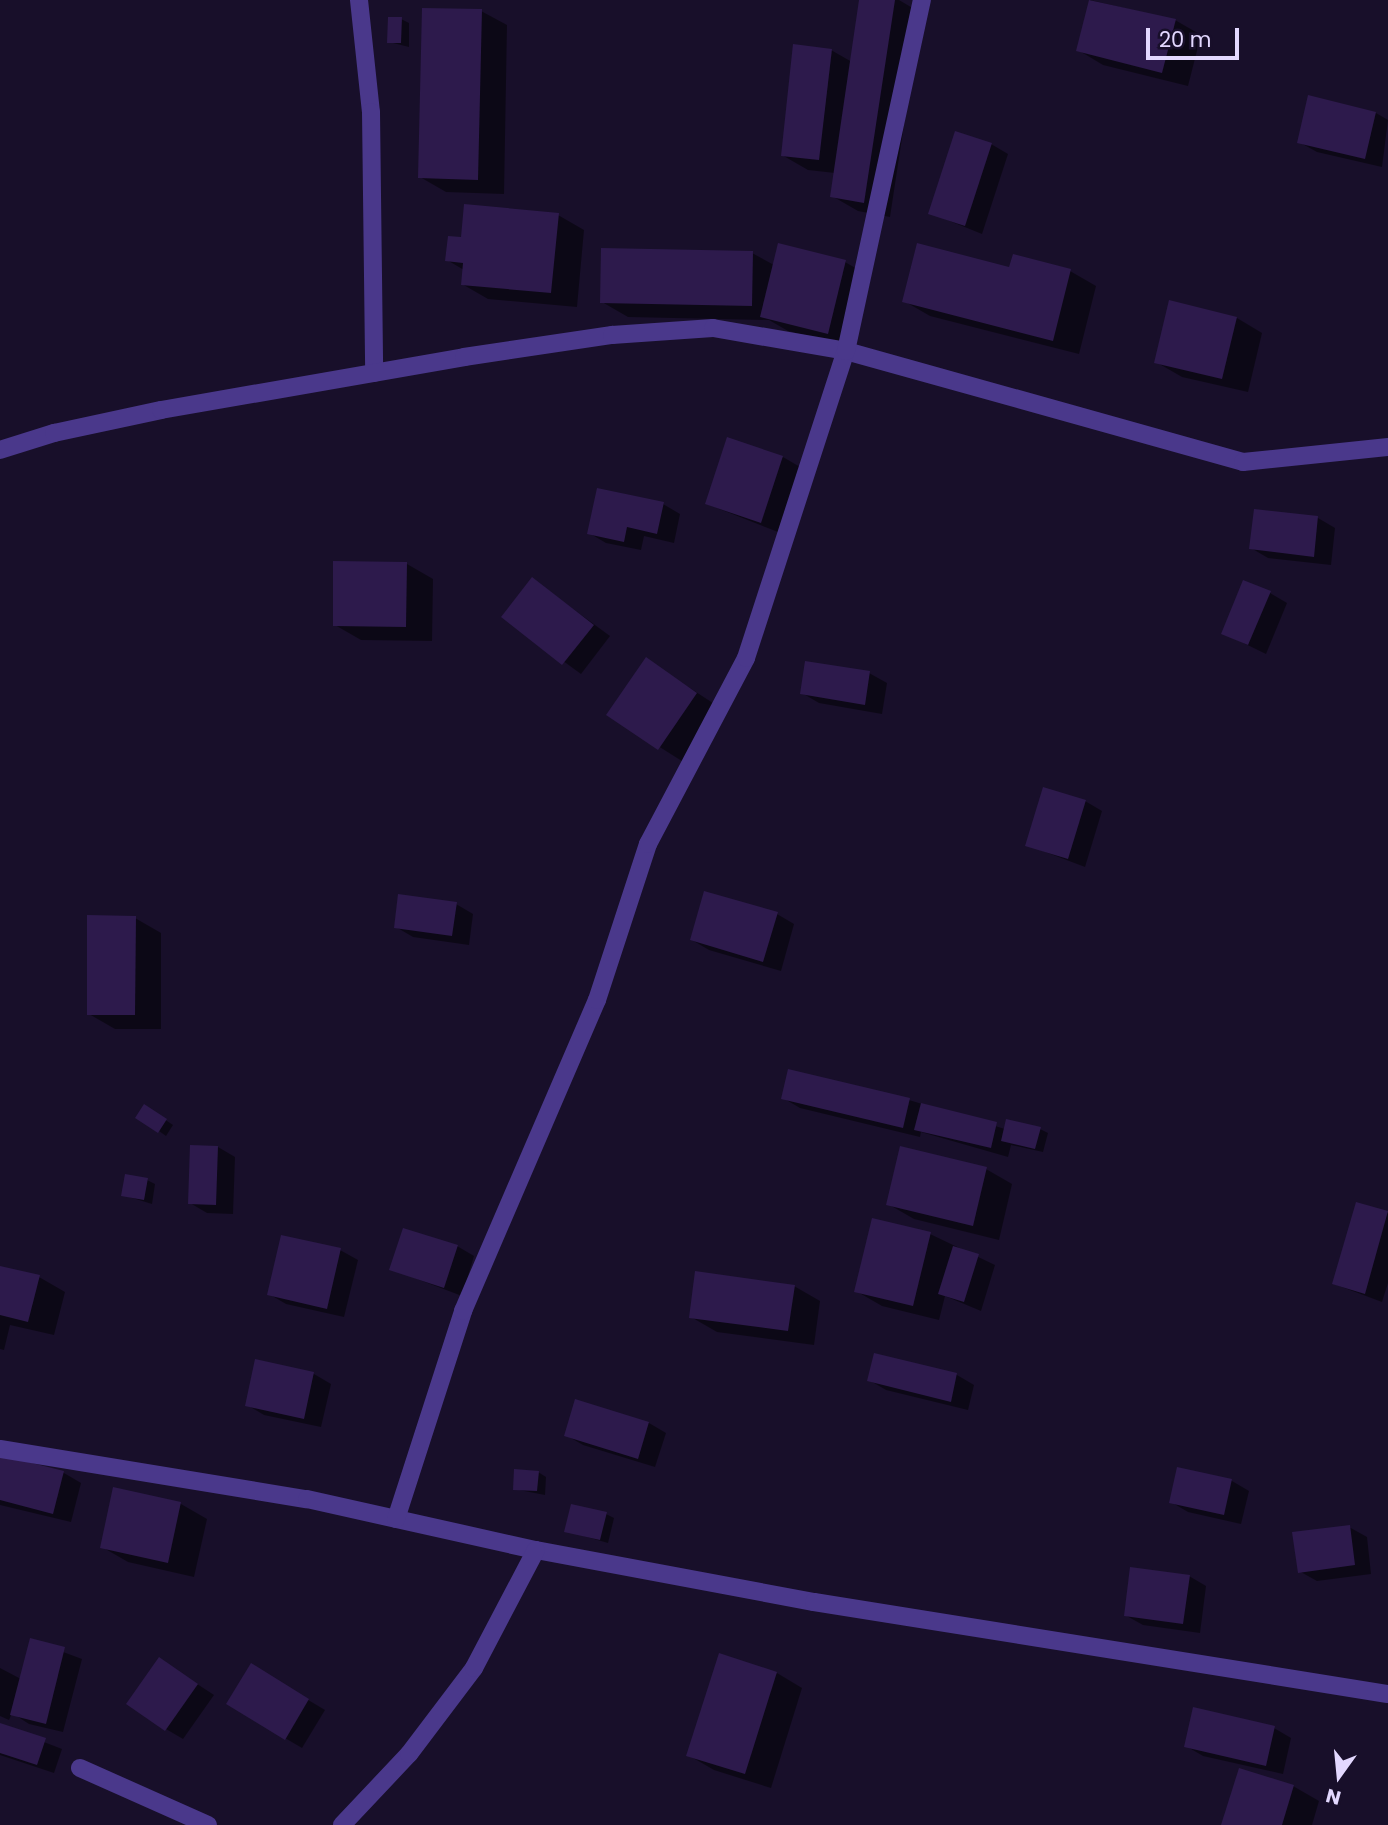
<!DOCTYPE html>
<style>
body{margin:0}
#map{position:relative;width:1388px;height:1825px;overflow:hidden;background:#180f2a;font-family:Poppins,sans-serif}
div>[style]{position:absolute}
.shadow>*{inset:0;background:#0007}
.building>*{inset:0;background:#2d1a4c}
.minor>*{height:18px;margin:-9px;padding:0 9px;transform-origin:9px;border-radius:9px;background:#4a388b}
span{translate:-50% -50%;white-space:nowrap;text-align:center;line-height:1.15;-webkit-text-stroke:5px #180f2a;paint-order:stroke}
.north{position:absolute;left:1304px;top:1741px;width:70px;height:70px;-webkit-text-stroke:5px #180f2a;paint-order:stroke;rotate:195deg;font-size:19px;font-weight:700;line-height:28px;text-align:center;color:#e3d8ff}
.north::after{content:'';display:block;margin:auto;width:24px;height:32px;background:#e3d8ff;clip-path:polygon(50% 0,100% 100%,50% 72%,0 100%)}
.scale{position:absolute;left:1146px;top:28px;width:93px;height:32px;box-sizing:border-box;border:4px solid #e3d8ff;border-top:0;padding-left:9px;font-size:21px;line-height:24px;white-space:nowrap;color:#e3d8ff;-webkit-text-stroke:5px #180f2a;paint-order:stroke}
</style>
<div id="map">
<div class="shadow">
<div style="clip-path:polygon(861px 0,899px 0,921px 13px,890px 217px,858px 211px,832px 196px,835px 173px,808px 170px,782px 155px,831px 50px,852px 62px)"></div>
<div style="clip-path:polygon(1090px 0,1175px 20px,1201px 35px,1188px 86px,1103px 65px,1078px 50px)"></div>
<div style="clip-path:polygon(481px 11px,507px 25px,504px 194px,446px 192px,420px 177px)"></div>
<div style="clip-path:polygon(401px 19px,409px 23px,409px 47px,389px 42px)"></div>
<div style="clip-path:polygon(1376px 113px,1388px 120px,1382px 167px,1317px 152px,1299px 142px)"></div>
<div style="clip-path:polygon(991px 144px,1008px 154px,982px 234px,930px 213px)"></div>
<div style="clip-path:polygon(558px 215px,584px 230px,577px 307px,488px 299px,462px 284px,464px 270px,447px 260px,463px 239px)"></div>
<div style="clip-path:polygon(752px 253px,774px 265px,845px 262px,871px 277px,854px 347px,788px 331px,769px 320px,628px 317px,602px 302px)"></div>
<div style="clip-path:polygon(1010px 269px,1070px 271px,1096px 286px,1079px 354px,930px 316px,904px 301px)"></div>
<div style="clip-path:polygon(1237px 318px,1262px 333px,1248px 392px,1182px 377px,1156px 362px)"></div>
<div style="clip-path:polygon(783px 457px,800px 467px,778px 532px,707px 504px)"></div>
<div style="clip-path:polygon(663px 504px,680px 514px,674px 543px,644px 536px,641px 550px,606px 543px,589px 533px)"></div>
<div style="clip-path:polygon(1318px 518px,1335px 528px,1331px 565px,1268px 558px,1251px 548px)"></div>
<div style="clip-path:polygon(407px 564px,433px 579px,432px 641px,361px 640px,335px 625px)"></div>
<div style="clip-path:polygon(532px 579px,610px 636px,581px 674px,503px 617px)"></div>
<div style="clip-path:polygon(1270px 593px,1287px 603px,1266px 654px,1223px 633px)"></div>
<div style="clip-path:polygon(647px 660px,722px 709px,685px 763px,609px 715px)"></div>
<div style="clip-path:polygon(869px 673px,887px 683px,882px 714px,819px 703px,802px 693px)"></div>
<div style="clip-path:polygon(1085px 801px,1102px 811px,1085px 867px,1027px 845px)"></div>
<div style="clip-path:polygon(456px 904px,473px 914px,469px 945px,413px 937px,396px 927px)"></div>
<div style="clip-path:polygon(777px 914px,794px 924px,781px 971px,709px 950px,692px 940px)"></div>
<div style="clip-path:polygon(135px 918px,161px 933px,161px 1029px,115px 1029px,89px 1014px)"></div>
<div style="clip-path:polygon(783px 1098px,909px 1100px,1005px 1129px,1040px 1129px,1048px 1133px,1043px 1152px,1011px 1145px,1008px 1157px,921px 1132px,920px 1137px,800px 1108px)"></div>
<div style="clip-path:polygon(152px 1111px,173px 1125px,166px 1136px,159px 1131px)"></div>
<div style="clip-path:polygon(218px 1147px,235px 1157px,233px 1214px,207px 1213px,190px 1203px)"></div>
<div style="clip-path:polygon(986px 1169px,1012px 1184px,999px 1240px,914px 1219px,888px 1204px)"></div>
<div style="clip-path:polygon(147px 1180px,155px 1184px,152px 1204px,123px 1195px)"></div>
<div style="clip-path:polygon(1358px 1204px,1388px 1213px,1388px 1283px,1382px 1302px,1334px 1284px)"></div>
<div style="clip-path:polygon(930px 1234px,995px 1265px,981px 1311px,945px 1296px,939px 1320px,882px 1306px,856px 1291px)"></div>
<div style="clip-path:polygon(457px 1246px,474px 1256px,462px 1296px,391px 1269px)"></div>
<div style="clip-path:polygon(340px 1250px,358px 1260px,344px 1317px,286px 1304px,269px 1294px)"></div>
<div style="clip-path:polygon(0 1267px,39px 1277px,65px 1292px,54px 1335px,10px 1325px,4px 1350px,0 1349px)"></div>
<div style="clip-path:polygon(794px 1286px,820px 1301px,814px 1345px,717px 1332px,691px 1317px)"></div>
<div style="clip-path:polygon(875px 1355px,957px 1375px,974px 1385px,968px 1410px,886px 1390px,869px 1380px)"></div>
<div style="clip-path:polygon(314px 1374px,331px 1384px,321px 1427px,264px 1415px,247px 1405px)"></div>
<div style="clip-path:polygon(577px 1401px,649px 1423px,666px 1433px,655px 1467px,583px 1445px,566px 1435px)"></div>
<div style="clip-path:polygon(0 1457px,64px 1473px,81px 1483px,71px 1522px,0 1505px)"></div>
<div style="clip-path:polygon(1178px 1469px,1232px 1481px,1249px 1491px,1241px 1524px,1188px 1512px,1171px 1502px)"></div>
<div style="clip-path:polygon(538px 1472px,546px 1477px,545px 1495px,514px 1489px)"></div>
<div style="clip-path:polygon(114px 1489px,181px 1504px,207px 1519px,194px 1577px,128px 1562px,102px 1547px)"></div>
<div style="clip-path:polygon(606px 1514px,614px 1518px,608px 1543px,566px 1531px)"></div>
<div style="clip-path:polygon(1349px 1527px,1367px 1537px,1371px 1574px,1317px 1581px,1299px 1571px)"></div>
<div style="clip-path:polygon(1189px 1576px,1206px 1586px,1200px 1633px,1143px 1625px,1125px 1615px)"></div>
<div style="clip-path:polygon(31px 1640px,82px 1659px,63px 1732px,29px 1724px,12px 1713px,9px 1720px,0 1716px,0 1668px,21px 1679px)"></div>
<div style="clip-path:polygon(159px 1659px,214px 1695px,183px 1739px,166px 1729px)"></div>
<div style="clip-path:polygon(251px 1666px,325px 1710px,302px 1748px,285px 1738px)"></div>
<div style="clip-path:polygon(777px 1673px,802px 1688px,771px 1788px,714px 1770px,688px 1755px)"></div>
<div style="clip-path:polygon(0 1725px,62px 1749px,54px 1773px,0 1755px)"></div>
<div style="clip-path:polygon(1274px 1728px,1291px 1738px,1283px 1774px,1203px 1756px,1186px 1746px)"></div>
<div style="clip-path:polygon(1293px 1786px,1319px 1801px,1312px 1825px,1223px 1825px)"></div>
</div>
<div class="building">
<div style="clip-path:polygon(859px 0,895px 0,864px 203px,830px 197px)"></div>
<div style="clip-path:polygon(1089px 0,1176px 19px,1162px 73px,1076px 51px)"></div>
<div style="clip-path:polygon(422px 8px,482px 9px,478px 180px,418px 178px)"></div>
<div style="clip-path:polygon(388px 17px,402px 17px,401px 43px,387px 43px)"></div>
<div style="clip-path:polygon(793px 44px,832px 49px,819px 160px,781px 156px)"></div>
<div style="clip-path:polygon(1308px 95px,1376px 112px,1365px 159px,1297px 143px)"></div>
<div style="clip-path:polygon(955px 131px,992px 143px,965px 226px,928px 214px)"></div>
<div style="clip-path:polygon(464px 204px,559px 213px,551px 293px,461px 285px,463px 263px,445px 261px,448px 236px,461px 237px)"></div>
<div style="clip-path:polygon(778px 243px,846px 260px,828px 334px,760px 317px)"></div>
<div style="clip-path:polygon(917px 243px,1009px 267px,1013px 254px,1071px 269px,1053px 341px,902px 302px)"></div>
<div style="clip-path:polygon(601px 248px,753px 251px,752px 306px,600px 303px)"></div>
<div style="clip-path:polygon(1169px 300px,1237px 317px,1222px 379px,1154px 363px)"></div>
<div style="clip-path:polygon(727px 437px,783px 456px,761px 523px,705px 504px)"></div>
<div style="clip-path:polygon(597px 488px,664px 502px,657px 534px,627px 527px,624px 542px,587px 534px)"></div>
<div style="clip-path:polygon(1254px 509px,1318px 516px,1314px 557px,1249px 549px)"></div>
<div style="clip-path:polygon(333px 561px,407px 562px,406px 627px,333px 626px)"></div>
<div style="clip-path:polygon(532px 577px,594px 625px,562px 665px,501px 617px)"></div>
<div style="clip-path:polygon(1243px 580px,1271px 591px,1248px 645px,1221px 634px)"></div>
<div style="clip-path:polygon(646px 657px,697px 693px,658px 750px,606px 715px)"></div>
<div style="clip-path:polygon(805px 661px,870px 671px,865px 705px,800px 694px)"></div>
<div style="clip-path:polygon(1043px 787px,1086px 800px,1068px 859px,1025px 846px)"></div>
<div style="clip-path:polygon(704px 891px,778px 912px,763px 962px,690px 940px)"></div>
<div style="clip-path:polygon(398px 894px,457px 902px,452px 936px,394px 928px)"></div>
<div style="clip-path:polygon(87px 915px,136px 916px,135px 1015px,87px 1015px)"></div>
<div style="clip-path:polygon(788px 1069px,910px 1098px,903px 1128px,781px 1099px)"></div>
<div style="clip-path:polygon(921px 1103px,997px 1122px,991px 1148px,914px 1130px)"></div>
<div style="clip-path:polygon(144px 1104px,167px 1119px,158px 1133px,135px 1118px)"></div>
<div style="clip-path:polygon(1006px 1119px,1041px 1127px,1035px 1149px,1001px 1141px)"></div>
<div style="clip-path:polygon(190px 1145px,218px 1146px,216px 1205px,188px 1204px)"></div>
<div style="clip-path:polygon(900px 1146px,987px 1167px,973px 1226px,886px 1205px)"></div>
<div style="clip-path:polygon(125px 1174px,148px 1178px,144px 1200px,121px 1196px)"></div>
<div style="clip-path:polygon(1356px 1202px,1388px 1211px,1365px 1294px,1332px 1284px)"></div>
<div style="clip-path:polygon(872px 1218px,931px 1232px,913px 1306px,854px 1292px)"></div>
<div style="clip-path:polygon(403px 1228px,458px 1245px,444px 1288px,389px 1270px)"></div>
<div style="clip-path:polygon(281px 1235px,341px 1248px,327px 1309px,267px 1295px)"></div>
<div style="clip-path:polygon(953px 1246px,979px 1254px,964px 1302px,938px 1294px)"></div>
<div style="clip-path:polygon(0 1266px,40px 1275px,28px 1322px,0 1315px)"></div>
<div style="clip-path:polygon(695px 1271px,795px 1285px,788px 1331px,689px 1318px)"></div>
<div style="clip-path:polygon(874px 1353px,957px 1373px,951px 1402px,867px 1381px)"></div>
<div style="clip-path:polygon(255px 1359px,314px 1372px,304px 1419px,245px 1406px)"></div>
<div style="clip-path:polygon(575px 1399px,649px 1422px,638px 1459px,564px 1436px)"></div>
<div style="clip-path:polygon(0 1455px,64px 1471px,53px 1514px,0 1500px)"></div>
<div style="clip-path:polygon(1177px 1467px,1232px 1479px,1224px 1515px,1169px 1503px)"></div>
<div style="clip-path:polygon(514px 1469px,539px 1471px,537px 1491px,513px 1490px)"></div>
<div style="clip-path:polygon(113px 1487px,181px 1502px,168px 1563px,100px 1548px)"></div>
<div style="clip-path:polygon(571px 1504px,607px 1512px,600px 1540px,564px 1532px)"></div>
<div style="clip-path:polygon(1350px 1525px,1355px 1565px,1298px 1573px,1292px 1532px)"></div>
<div style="clip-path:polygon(1130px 1567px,1190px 1575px,1183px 1624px,1124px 1616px)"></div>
<div style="clip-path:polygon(30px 1638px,65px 1647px,46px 1724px,10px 1715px)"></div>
<div style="clip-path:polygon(719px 1653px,777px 1672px,745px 1774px,686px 1756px)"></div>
<div style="clip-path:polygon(159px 1657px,198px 1684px,165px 1731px,126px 1704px)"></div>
<div style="clip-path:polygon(251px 1663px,309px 1699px,285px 1740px,226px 1704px)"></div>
<div style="clip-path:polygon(1193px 1707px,1275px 1726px,1266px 1766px,1184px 1747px)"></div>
<div style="clip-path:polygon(0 1723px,46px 1738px,37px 1765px,0 1753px)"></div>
<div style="clip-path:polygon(1239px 1768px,1294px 1785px,1282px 1825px,1221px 1825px)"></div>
</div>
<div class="minor">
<div style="left:359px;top:0;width:113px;rotate:83.9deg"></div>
<div style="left:371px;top:112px;width:261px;rotate:89.3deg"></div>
<div style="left:0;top:450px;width:57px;rotate:-17.5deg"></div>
<div style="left:54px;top:433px;width:109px;rotate:-12.1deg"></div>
<div style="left:161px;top:410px;width:308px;rotate:-9.9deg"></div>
<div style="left:464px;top:357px;width:150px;rotate:-8.5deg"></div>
<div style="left:612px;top:335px;width:101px;rotate:-4deg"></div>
<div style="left:713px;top:328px;width:135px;rotate:9.8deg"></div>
<div style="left:846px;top:351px;width:412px;rotate:15.6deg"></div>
<div style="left:1243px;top:462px;width:146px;rotate:-5.9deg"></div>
<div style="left:0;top:1449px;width:311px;rotate:9.3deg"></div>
<div style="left:307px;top:1499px;width:235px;rotate:12.6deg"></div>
<div style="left:536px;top:1550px;width:283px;rotate:10.6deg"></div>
<div style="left:814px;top:1602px;width:581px;rotate:9.11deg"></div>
<div style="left:396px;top:1519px;width:219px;rotate:-72.1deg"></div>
<div style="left:463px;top:1311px;width:339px;rotate:-66.7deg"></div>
<div style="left:597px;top:1000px;width:164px;rotate:-71.9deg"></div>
<div style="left:648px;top:844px;width:210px;rotate:-62.2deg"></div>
<div style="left:746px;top:658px;width:323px;rotate:-72deg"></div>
<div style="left:846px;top:351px;width:359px;rotate:-77.8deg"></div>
<div style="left:80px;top:1768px;width:140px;rotate:24deg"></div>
<div style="left:342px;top:1825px;width:98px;rotate:-46.7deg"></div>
<div style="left:409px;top:1754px;width:108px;rotate:-52.9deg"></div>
<div style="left:474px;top:1668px;width:133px;rotate:-62.3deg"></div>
</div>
<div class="north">N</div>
<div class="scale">20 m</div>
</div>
